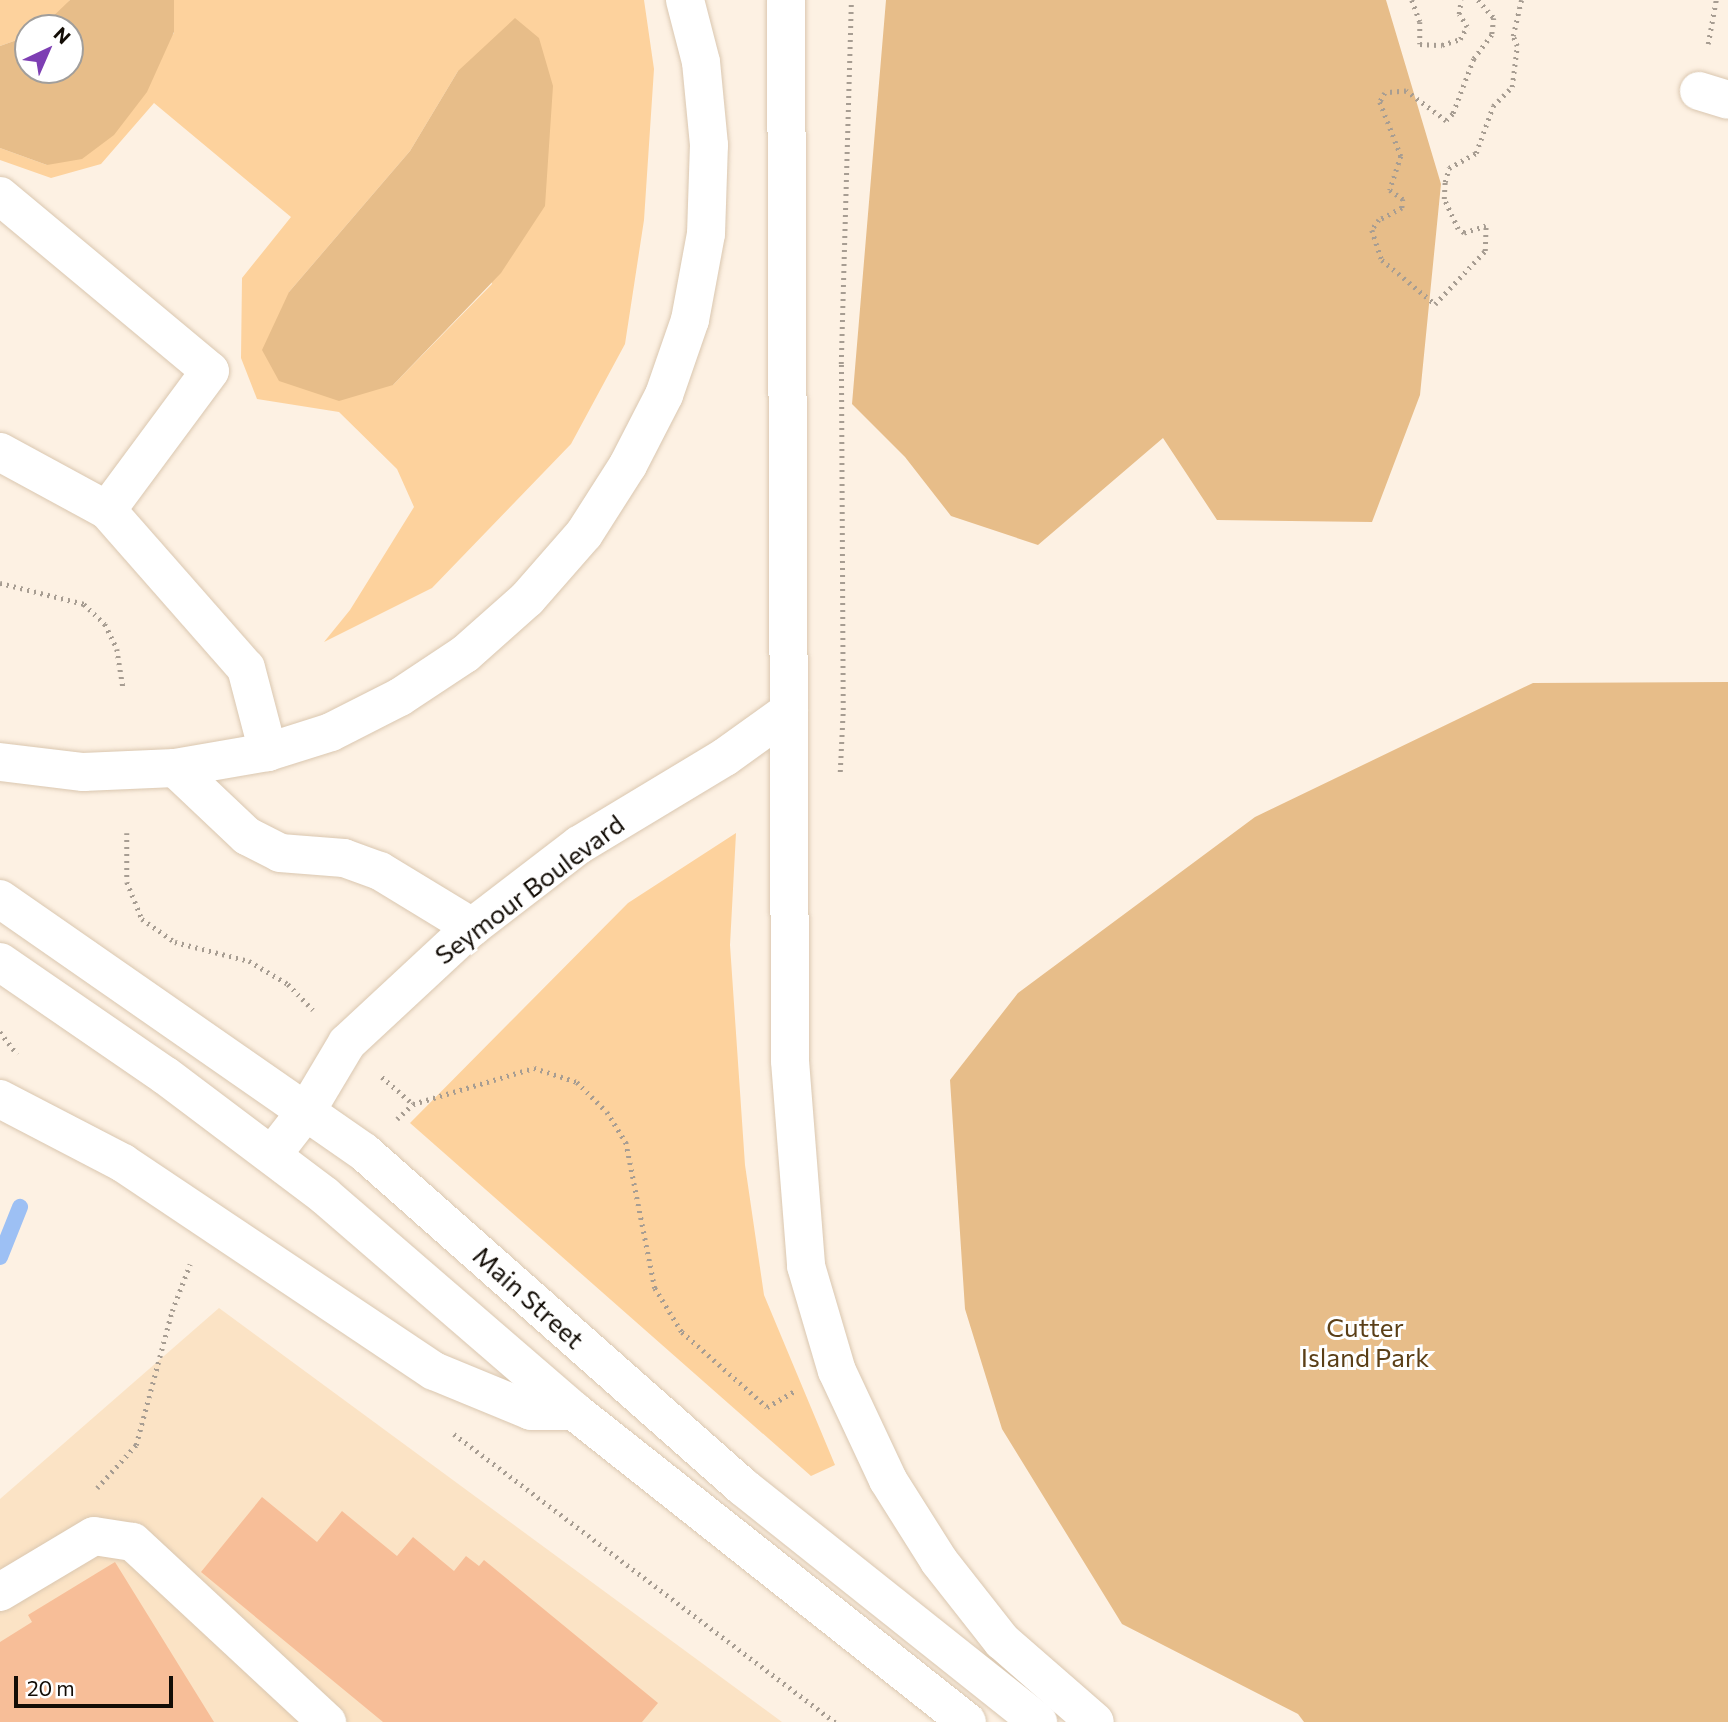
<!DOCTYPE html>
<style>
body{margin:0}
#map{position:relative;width:1728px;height:1722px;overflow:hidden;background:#fdf1e3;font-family:Commissioner,sans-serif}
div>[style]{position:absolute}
.built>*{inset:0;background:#fbe3c5}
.green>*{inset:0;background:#fdd29d}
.forest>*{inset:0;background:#e7bd89}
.stream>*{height:16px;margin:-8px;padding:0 8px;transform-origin:8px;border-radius:8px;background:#9dc0f4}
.building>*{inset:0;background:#f7be98}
.path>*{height:4.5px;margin-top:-2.25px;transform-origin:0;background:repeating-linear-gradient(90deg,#a79d92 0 2px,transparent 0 7px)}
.roads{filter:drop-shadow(0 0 2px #dac7b0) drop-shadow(0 0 2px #dac7b0)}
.minor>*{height:38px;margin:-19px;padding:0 19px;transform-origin:19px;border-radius:19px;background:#fff}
.major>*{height:38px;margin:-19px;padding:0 19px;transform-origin:19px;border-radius:19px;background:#fff}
.highway>*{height:38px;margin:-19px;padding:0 19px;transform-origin:19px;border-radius:19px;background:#fff}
span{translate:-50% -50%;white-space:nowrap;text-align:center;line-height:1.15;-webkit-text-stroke:6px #fff;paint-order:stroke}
.street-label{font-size:26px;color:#130d06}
.park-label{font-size:26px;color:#5b3f17}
.north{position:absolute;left:14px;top:14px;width:70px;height:70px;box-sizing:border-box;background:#fff;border:2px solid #a19e9b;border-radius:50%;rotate:44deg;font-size:19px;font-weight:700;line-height:28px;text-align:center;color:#130d06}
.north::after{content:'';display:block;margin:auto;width:24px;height:32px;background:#7d3eb3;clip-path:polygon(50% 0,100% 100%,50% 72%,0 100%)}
.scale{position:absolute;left:14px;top:1676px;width:159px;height:32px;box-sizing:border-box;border:4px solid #130d06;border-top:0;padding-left:9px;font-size:21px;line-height:24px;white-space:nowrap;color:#130d06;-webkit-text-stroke:5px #fff;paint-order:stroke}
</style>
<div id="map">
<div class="built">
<div style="clip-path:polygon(219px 1308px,782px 1722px,0 1722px,0 1499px)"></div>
</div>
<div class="green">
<div style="clip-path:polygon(0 0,70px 0,52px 21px,41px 28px,28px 28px,28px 36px,0 46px)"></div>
<div style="clip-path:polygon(evenodd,174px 0,644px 0,654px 69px,644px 220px,625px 344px,571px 444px,432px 588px,324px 642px,350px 610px,414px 507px,397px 469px,339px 412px,257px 399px,241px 358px,242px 278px,291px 217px,154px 103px,101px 164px,51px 178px,0 160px,0 148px,47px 165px,174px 33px,174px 0,458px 71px,492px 284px,393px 385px,289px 292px,410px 151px,458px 71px)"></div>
<div style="clip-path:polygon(736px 833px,730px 945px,745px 1165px,764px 1295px,835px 1465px,811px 1476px,410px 1123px,628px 903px)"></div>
</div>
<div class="forest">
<div style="clip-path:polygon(70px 0,174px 0,174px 32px,147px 92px,114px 135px,82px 159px,47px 165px,0 148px,0 46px,28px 36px,28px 70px,70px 70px,70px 28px,41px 28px)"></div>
<div style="clip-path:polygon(886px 0,1386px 0,1441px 184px,1420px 395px,1372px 522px,1217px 520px,1163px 438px,1038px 545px,951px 516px,905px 457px,852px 404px)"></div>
<div style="clip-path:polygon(515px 18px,539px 38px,553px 86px,545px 206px,501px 273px,393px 385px,339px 401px,279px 381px,262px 350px,289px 292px,410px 151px,458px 71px)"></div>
<div style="clip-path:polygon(1728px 682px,1728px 1722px,1304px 1722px,1298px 1714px,1122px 1624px,1002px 1429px,965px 1309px,950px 1080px,1018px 993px,1255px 817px,1533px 683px)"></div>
</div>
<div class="stream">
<div style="left:0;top:1257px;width:54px;rotate:-68.2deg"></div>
</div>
<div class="building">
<div style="clip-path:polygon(262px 1497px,317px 1542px,342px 1511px,397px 1556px,413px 1537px,454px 1571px,466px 1556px,479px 1566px,484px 1560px,658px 1703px,642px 1722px,383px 1722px,201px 1572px)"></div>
<div style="clip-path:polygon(115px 1562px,214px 1722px,0 1722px,0 1642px,32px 1622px,28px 1615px)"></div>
</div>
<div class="path">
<div style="left:1412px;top:0;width:23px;rotate:70deg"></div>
<div style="left:1420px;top:22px;width:22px;rotate:90deg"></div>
<div style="left:1420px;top:44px;width:22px;rotate:3deg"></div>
<div style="left:1442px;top:45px;width:19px;rotate:-18deg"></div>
<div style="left:1460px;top:39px;width:14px;rotate:-60deg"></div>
<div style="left:1467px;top:27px;width:15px;rotate:-122deg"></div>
<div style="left:1459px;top:14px;width:14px;rotate:-82deg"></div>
<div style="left:1478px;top:0;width:24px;rotate:48deg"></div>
<div style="left:1494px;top:18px;width:17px;rotate:97deg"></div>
<div style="left:1492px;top:35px;width:30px;rotate:127deg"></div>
<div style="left:1474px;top:59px;width:59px;rotate:110.9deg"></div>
<div style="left:1453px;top:114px;width:10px;rotate:135deg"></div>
<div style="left:1446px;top:121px;width:50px;rotate:-143.1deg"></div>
<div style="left:1406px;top:91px;width:21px;rotate:175deg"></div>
<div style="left:1385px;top:93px;width:10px;rotate:119deg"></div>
<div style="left:1380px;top:102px;width:58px;rotate:68.7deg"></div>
<div style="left:1401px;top:156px;width:36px;rotate:108deg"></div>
<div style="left:1390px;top:190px;width:16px;rotate:35deg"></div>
<div style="left:1403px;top:199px;width:9px;rotate:96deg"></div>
<div style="left:1402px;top:208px;width:26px;rotate:152deg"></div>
<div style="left:1379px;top:220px;width:12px;rotate:125deg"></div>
<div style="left:1372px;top:230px;width:32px;rotate:72deg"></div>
<div style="left:1382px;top:260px;width:69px;rotate:39.7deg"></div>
<div style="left:1435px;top:304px;width:73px;rotate:-46.7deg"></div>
<div style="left:1485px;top:251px;width:25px;rotate:-88deg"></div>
<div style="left:1486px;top:226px;width:23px;rotate:162deg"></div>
<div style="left:1464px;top:233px;width:7px;rotate:-146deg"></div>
<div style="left:1458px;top:229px;width:33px;rotate:-115deg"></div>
<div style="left:1444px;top:199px;width:17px;rotate:-87deg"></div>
<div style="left:1445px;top:182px;width:15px;rotate:-74deg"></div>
<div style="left:1449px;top:168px;width:31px;rotate:-29deg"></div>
<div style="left:1476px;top:153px;width:50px;rotate:-70.1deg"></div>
<div style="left:1493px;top:106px;width:27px;rotate:-45deg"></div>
<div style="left:1512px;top:87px;width:41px;rotate:-83deg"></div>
<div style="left:1517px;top:46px;width:11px;rotate:-112deg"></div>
<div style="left:1513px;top:36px;width:37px;rotate:-77deg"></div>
<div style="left:1708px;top:44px;width:45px;rotate:-79.7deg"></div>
<div style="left:0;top:583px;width:87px;rotate:14deg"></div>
<div style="left:84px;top:604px;width:29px;rotate:44deg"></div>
<div style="left:105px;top:624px;width:28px;rotate:64deg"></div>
<div style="left:117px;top:649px;width:39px;rotate:81deg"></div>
<div style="left:840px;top:772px;width:62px;rotate:-87.2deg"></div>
<div style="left:843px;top:710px;width:346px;rotate:-90.3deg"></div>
<div style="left:841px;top:364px;width:364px;rotate:-88.4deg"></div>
<div style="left:127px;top:833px;width:49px;rotate:90deg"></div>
<div style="left:127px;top:882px;width:40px;rotate:68deg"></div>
<div style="left:142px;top:919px;width:40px;rotate:34.9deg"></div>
<div style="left:175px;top:942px;width:76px;rotate:14.4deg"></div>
<div style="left:249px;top:961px;width:45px;rotate:30.5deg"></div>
<div style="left:288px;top:984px;width:36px;rotate:46deg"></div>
<div style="left:0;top:1032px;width:28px;rotate:52deg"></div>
<div style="left:382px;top:1077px;width:41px;rotate:41.1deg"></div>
<div style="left:397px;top:1119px;width:22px;rotate:-43deg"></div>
<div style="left:413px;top:1104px;width:126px;rotate:-16.6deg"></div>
<div style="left:534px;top:1068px;width:45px;rotate:18deg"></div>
<div style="left:577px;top:1082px;width:42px;rotate:45deg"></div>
<div style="left:607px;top:1112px;width:36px;rotate:58deg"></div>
<div style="left:626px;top:1142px;width:149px;rotate:78.8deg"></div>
<div style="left:655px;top:1288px;width:52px;rotate:58.5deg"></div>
<div style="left:682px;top:1332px;width:113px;rotate:41.4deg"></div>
<div style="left:767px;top:1407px;width:32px;rotate:-30deg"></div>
<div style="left:454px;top:1434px;width:478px;rotate:37.1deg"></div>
<div style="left:97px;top:1488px;width:58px;rotate:-47.8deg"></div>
<div style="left:136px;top:1445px;width:139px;rotate:-75deg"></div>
<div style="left:172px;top:1311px;width:50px;rotate:-69deg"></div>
</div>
<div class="roads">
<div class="minor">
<div style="left:1699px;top:91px;width:30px;rotate:17deg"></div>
<div style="left:0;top:196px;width:273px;rotate:39.8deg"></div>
<div style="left:210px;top:371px;width:173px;rotate:126.5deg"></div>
<div style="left:0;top:452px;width:122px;rotate:28.5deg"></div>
<div style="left:107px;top:510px;width:210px;rotate:48.7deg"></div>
<div style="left:246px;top:668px;width:87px;rotate:75.3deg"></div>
<div style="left:175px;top:768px;width:99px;rotate:43.4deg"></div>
<div style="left:247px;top:836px;width:37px;rotate:27deg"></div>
<div style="left:280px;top:853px;width:64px;rotate:4.5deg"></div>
<div style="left:344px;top:858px;width:38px;rotate:20deg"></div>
<div style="left:380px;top:871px;width:108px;rotate:31.3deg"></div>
<div style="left:0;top:1592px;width:109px;rotate:-30.8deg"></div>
<div style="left:94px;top:1536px;width:39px;rotate:9deg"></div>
<div style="left:133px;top:1542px;width:265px;rotate:42.9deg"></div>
</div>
<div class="major">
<div style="left:0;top:899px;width:443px;rotate:34.8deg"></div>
<div style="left:364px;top:1152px;width:506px;rotate:41.47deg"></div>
<div style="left:743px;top:1487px;width:377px;rotate:38.5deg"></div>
<div style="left:0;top:962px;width:201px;rotate:34.5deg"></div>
<div style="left:166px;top:1076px;width:199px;rotate:37deg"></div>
<div style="left:325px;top:1196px;width:329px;rotate:40.8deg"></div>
<div style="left:574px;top:1411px;width:501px;rotate:38.36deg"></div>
<div style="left:272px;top:1155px;width:57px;rotate:-52.1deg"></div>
<div style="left:307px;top:1110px;width:78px;rotate:-59.2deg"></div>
<div style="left:347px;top:1043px;width:171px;rotate:-42.9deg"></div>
<div style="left:472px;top:927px;width:135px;rotate:-37.5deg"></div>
<div style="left:579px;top:845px;width:170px;rotate:-31.1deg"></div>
<div style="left:725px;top:757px;width:79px;rotate:-35.7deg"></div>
</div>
<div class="highway">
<div style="left:786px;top:0;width:1061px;rotate:89.78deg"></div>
<div style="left:790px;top:1061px;width:206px;rotate:85.5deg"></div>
<div style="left:806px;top:1266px;width:109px;rotate:73.6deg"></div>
<div style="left:837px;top:1371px;width:120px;rotate:64.9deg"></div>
<div style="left:888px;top:1480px;width:96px;rotate:57.8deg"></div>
<div style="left:939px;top:1561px;width:102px;rotate:51.8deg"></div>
<div style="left:1002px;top:1641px;width:123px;rotate:41.1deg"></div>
<div style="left:0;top:762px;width:84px;rotate:6.9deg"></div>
<div style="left:83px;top:772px;width:92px;rotate:-2.5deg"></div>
<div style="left:175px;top:768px;width:94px;rotate:-9.8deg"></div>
<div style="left:268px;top:752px;width:66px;rotate:-17.6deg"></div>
<div style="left:331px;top:732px;width:77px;rotate:-26.9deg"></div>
<div style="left:400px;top:697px;width:78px;rotate:-33.5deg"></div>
<div style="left:465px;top:654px;width:83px;rotate:-41.6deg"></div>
<div style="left:527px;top:599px;width:86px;rotate:-48.8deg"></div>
<div style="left:584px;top:534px;width:82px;rotate:-57.5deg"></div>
<div style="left:628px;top:465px;width:79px;rotate:-62.8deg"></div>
<div style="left:664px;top:395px;width:79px;rotate:-70.9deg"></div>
<div style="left:690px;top:320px;width:87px;rotate:-79.5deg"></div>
<div style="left:706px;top:234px;width:89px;rotate:-88.1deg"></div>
<div style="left:709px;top:145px;width:83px;rotate:-95.5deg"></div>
<div style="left:701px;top:62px;width:64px;rotate:-104.5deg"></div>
<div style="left:0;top:1099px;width:139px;rotate:27.5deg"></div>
<div style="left:123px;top:1163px;width:374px;rotate:33.8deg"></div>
<div style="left:434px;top:1371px;width:105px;rotate:22.4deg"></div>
<div style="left:531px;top:1411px;width:43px"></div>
</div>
</div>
<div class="street-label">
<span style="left:529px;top:889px;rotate:-37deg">Seymour Boulevard</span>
<span style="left:529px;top:1297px;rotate:42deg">Main Street</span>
</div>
<div class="park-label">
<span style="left:1365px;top:1342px">Cutter<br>Island Park</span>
</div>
<div class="north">N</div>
<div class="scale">20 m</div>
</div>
